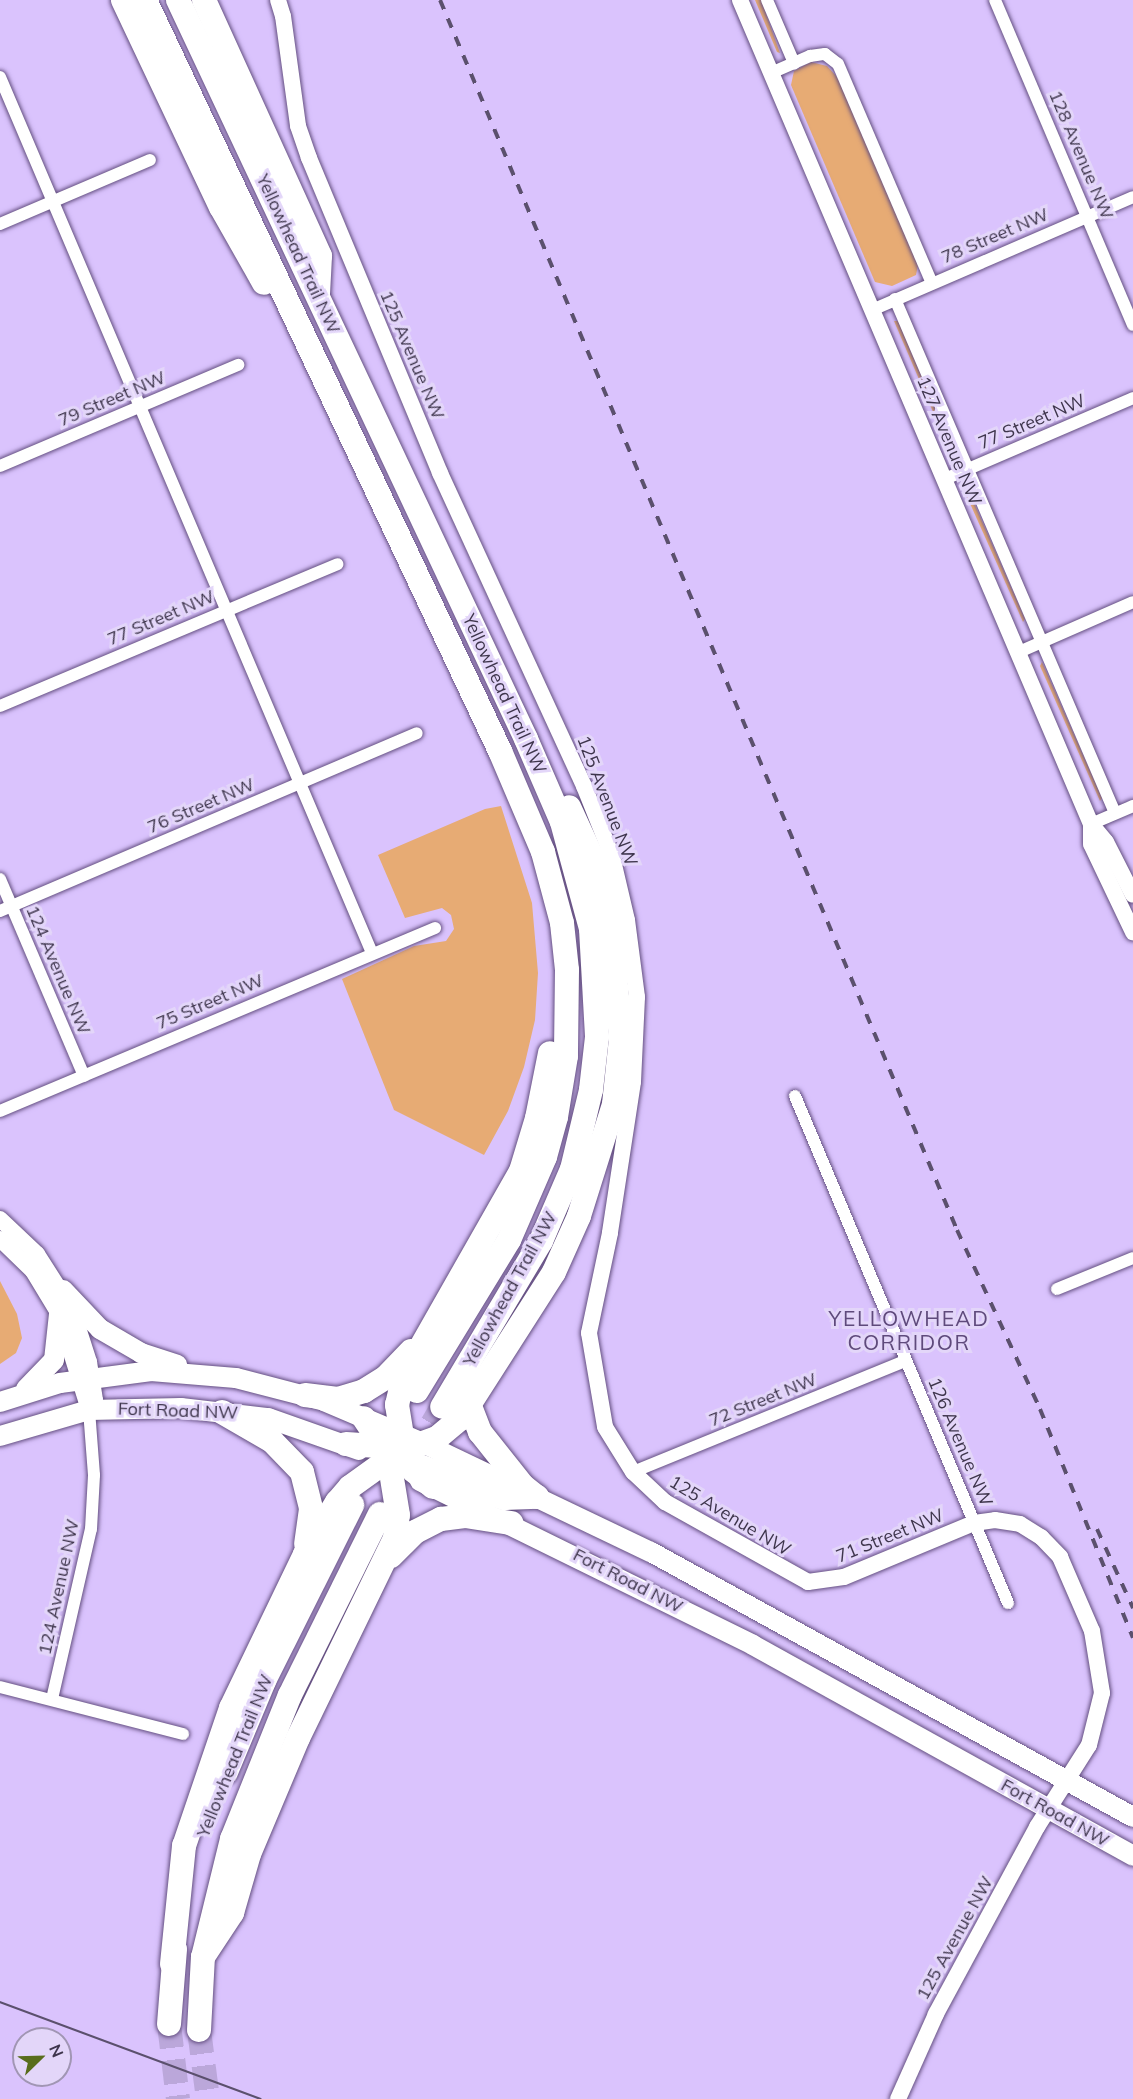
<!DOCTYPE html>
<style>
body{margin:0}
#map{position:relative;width:1133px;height:2099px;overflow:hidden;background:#dac3fd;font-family:Mulish,sans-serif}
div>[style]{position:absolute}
.green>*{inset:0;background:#e7ab74}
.motorway-tunnel>*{height:24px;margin-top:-12px;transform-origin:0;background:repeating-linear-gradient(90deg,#bba7da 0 24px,transparent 0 36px)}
.roads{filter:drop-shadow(0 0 2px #644f81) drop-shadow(0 0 2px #644f81)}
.minor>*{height:12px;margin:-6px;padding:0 6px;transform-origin:6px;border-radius:6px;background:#fff}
.tertiary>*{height:16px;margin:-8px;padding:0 8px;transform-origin:8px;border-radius:8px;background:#fff}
.primary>*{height:20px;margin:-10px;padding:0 10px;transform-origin:10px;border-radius:10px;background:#fff}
.motorway>*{height:24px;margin:-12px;padding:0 12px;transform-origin:12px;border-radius:12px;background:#fff}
.tram>*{height:1.5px;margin:-0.75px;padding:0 0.75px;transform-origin:0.75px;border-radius:0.75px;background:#5b506d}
.rail>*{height:4px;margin-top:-2px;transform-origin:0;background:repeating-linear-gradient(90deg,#5b506d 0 10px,transparent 0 20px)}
span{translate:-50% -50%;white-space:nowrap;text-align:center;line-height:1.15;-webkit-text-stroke:6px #e3d6f9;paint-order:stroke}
.street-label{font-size:18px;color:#3e354c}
.quarter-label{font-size:21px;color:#5f4a7c;letter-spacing:1.5px}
.north{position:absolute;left:12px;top:2027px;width:60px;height:60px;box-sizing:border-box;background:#e3d6f9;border:2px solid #a196b4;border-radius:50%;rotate:67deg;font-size:16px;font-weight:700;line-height:24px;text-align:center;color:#3e354c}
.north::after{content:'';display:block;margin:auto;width:21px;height:27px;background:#596d1c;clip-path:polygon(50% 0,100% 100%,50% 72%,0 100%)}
</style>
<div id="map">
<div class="green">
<div style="clip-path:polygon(755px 0,761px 0,780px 53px,777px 52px)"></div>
<div style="clip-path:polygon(811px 62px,827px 66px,838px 78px,918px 265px,916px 275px,892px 286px,875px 282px,791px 85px,794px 71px)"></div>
<div style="clip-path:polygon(894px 321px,898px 321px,954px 453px,952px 456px)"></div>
<div style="clip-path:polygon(967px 487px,1025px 619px,1023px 622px,964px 490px)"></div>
<div style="clip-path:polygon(1042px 662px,1102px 798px,1100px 801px,1040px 666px)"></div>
<div style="clip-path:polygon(501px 806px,532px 903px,538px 973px,535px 1020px,524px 1067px,508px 1111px,484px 1155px,394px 1110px,342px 979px,414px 946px,446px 941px,454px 929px,451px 915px,442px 908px,405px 918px,378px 855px,485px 809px)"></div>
<div style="clip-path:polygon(0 1281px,17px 1314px,22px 1338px,16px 1353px,0 1364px)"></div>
</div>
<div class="motorway-tunnel">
<div style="left:414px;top:1455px;width:56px;rotate:-59.7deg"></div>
<div style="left:169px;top:2024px;width:76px;rotate:83.2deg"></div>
<div style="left:199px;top:2030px;width:70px;rotate:82.6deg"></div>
</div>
<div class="roads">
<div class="minor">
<div style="left:767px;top:0;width:69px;rotate:66.8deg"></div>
<div style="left:995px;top:0;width:353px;rotate:67deg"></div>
<div style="left:771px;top:73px;width:43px;rotate:-23.6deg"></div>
<div style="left:810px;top:56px;width:15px;rotate:-8deg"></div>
<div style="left:825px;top:54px;width:16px;rotate:38deg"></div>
<div style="left:838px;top:64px;width:238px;rotate:66.8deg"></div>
<div style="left:0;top:77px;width:952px;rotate:66.99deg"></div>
<div style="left:0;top:224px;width:163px;rotate:-23.1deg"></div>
<div style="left:895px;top:299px;width:559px;rotate:66.83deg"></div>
<div style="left:872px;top:310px;width:284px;rotate:-23.4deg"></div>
<div style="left:0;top:466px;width:259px;rotate:-23deg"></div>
<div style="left:945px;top:479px;width:205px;rotate:-23.3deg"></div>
<div style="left:1019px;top:652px;width:124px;rotate:-23.7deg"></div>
<div style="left:0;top:706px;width:366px;rotate:-22.8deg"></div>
<div style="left:1091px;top:824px;width:46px;rotate:-23.2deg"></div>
<div style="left:0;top:879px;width:214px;rotate:66.9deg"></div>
<div style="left:0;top:911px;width:453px;rotate:-23.1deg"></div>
<div style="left:795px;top:1096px;width:550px;rotate:67.21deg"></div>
<div style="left:0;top:1111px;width:472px;rotate:-22.8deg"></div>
<div style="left:1057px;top:1289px;width:82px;rotate:-22.2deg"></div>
<div style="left:633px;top:1472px;width:294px;rotate:-22.2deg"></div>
<div style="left:0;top:1687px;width:189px;rotate:14.4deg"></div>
<div style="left:52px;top:1699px;width:174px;rotate:-77.1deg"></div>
<div style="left:91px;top:1529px;width:54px;rotate:-86.8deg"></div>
<div style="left:94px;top:1475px;width:65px;rotate:-94.4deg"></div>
</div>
<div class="tertiary">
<div style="left:278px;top:0;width:17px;rotate:73deg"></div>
<div style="left:283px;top:16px;width:111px;rotate:82.2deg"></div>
<div style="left:298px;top:126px;width:34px;rotate:71deg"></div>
<div style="left:309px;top:158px;width:341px;rotate:67.4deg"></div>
<div style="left:440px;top:473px;width:345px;rotate:65.3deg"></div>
<div style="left:584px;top:786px;width:75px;rotate:68.2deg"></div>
<div style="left:612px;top:856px;width:66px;rotate:76.8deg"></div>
<div style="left:627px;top:920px;width:78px;rotate:82.6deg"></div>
<div style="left:637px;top:997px;width:85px;rotate:92.7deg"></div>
<div style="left:633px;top:1082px;width:153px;rotate:98.7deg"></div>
<div style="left:610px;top:1233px;width:102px;rotate:101.9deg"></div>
<div style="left:589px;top:1333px;width:95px;rotate:80.3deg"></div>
<div style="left:605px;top:1427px;width:53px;rotate:58.1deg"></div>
<div style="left:633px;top:1472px;width:44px;rotate:43.2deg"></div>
<div style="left:665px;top:1502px;width:164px;rotate:29.2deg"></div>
<div style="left:808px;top:1582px;width:36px;rotate:-8deg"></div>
<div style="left:844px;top:1577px;width:141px;rotate:-22.6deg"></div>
<div style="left:974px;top:1523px;width:21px;rotate:-8deg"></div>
<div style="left:995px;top:1520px;width:25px;rotate:9deg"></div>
<div style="left:1020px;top:1524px;width:25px;rotate:32deg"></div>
<div style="left:1041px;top:1537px;width:28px;rotate:46deg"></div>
<div style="left:1060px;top:1557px;width:81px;rotate:66.6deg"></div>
<div style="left:1092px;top:1631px;width:63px;rotate:80.8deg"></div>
<div style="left:1102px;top:1693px;width:54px;rotate:104deg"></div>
<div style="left:1089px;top:1745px;width:97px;rotate:122.4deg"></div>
<div style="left:1037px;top:1827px;width:213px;rotate:118.4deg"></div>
<div style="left:936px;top:2014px;width:93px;rotate:114.1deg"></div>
<div style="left:740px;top:0;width:896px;rotate:66.93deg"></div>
<div style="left:1091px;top:824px;width:23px;rotate:50deg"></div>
<div style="left:1106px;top:842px;width:59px;rotate:63deg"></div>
<div style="left:1091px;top:824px;width:20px;rotate:90deg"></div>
<div style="left:1091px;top:844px;width:98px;rotate:64.5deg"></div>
<div style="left:0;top:1219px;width:51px;rotate:43.4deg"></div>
<div style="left:37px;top:1254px;width:65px;rotate:57.5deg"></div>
<div style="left:72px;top:1309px;width:56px;rotate:72.2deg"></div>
<div style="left:89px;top:1362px;width:38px;rotate:81deg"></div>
<div style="left:95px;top:1400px;width:12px;rotate:121deg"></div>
<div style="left:0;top:1239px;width:46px;rotate:44.1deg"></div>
<div style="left:33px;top:1271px;width:50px;rotate:58.8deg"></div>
<div style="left:59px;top:1314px;width:101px;rotate:72.6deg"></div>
</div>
<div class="primary">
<div style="left:63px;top:1290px;width:54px;rotate:46.5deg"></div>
<div style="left:100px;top:1329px;width:48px;rotate:30.3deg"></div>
<div style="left:141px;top:1353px;width:38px;rotate:18deg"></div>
<div style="left:26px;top:1389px;width:40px;rotate:-46deg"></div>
<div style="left:54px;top:1360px;width:46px;rotate:-83.8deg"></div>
<div style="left:0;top:1402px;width:63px;rotate:-17.6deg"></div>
<div style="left:60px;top:1383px;width:92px;rotate:-7.5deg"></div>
<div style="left:151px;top:1371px;width:85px;rotate:4.7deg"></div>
<div style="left:236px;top:1378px;width:91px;rotate:14.6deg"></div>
<div style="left:324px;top:1401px;width:108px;rotate:23deg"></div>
<div style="left:423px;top:1443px;width:253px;rotate:25.6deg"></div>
<div style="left:651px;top:1552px;width:550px;rotate:28.8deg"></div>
<div style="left:0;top:1436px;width:93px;rotate:-16.3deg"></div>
<div style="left:89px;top:1410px;width:92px;rotate:-1.2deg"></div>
<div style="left:181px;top:1408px;width:88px;rotate:6.6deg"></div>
<div style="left:268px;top:1418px;width:96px;rotate:19.4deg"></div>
<div style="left:420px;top:1481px;width:371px;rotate:26.2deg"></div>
<div style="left:753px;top:1645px;width:435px;rotate:29deg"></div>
</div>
<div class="motorway">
<div style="left:123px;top:0;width:229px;rotate:64.7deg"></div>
<div style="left:221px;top:207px;width:87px;rotate:60.5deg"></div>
<div style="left:145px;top:0;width:831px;rotate:64.7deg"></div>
<div style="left:500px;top:751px;width:110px;rotate:66.9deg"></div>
<div style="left:543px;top:852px;width:73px;rotate:75deg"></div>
<div style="left:562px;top:923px;width:47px;rotate:83.9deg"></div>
<div style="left:567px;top:970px;width:86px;rotate:90.7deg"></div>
<div style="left:566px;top:1056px;width:62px;rotate:99.3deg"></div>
<div style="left:556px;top:1117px;width:41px;rotate:105.4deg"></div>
<div style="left:545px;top:1157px;width:90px;rotate:113.4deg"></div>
<div style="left:509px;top:1240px;width:177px;rotate:121.4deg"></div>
<div style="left:178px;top:0;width:817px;rotate:64.78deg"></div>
<div style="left:526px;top:739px;width:90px;rotate:66.6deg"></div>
<div style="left:562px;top:822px;width:111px;rotate:74.8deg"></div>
<div style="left:591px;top:929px;width:108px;rotate:86.8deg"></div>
<div style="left:597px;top:1037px;width:53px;rotate:96.5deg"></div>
<div style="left:591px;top:1090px;width:81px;rotate:103.5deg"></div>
<div style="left:572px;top:1169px;width:78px;rotate:113.3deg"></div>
<div style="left:541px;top:1241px;width:193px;rotate:120.8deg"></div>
<div style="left:204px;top:0;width:281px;rotate:65.6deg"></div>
<div style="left:320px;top:256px;width:37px;rotate:93deg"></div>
<div style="left:305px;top:1395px;width:33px;rotate:7deg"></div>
<div style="left:338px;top:1399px;width:27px;rotate:-17deg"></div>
<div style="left:364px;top:1391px;width:26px;rotate:-32deg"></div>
<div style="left:386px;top:1377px;width:36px;rotate:-46deg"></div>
<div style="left:470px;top:1406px;width:28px;rotate:69deg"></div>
<div style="left:480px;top:1432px;width:69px;rotate:51.5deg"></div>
<div style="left:523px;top:1486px;width:18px;rotate:38deg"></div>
<div style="left:222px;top:1412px;width:58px;rotate:30.1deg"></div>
<div style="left:272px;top:1441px;width:43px;rotate:45.9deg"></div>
<div style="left:302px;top:1472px;width:38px;rotate:76deg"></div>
<div style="left:311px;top:1509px;width:35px;rotate:98deg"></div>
<div style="left:346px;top:1444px;width:63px;rotate:3.6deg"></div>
<div style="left:409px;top:1448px;width:30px;rotate:-20deg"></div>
<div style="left:437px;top:1438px;width:30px;rotate:-40deg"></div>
<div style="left:460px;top:1419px;width:174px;rotate:-57.4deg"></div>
<div style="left:554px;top:1272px;width:61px;rotate:-65.9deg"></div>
<div style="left:579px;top:1216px;width:117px;rotate:-72.6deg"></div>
<div style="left:614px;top:1104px;width:66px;rotate:-83.9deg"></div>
<div style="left:621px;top:1038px;width:126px;rotate:-95.5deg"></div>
<div style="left:609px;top:913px;width:44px;rotate:-104.3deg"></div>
<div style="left:598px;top:870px;width:69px;rotate:-114.7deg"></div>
<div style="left:433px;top:1487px;width:25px;rotate:-140deg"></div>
<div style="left:414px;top:1471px;width:25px;rotate:-113deg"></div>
<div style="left:404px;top:1448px;width:44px;rotate:-99.2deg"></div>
<div style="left:397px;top:1405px;width:17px;rotate:-77deg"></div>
<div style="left:401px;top:1388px;width:30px;rotate:-66deg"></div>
<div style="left:413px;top:1361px;width:219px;rotate:-60.4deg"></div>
<div style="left:521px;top:1171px;width:55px;rotate:-73.2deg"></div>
<div style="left:537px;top:1118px;width:66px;rotate:-78.7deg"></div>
<div style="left:391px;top:1556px;width:34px;rotate:-45deg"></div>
<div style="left:415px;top:1532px;width:29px;rotate:-27deg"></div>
<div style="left:441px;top:1519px;width:24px;rotate:-7deg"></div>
<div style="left:465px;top:1516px;width:47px;rotate:8.7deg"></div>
<div style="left:226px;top:1772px;width:99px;rotate:-67.3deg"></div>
<div style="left:264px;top:1681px;width:197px;rotate:-63.4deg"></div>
<div style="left:203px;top:1957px;width:53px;rotate:-56.6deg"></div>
<div style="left:232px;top:1913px;width:61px;rotate:-73.9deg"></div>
<div style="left:249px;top:1854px;width:126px;rotate:-67.1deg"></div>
<div style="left:298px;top:1738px;width:222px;rotate:-64.1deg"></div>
<div style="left:395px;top:1538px;width:23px;rotate:-83deg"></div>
<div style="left:398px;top:1515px;width:50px;rotate:-99.3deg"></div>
<div style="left:390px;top:1466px;width:19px;rotate:-108deg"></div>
<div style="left:384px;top:1448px;width:36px;rotate:-124deg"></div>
<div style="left:172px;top:1964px;width:119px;rotate:-84.2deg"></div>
<div style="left:184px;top:1846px;width:146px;rotate:-71.2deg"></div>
<div style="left:231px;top:1708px;width:171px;rotate:-64.3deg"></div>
<div style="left:305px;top:1554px;width:61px;rotate:-58.4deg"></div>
<div style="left:337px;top:1502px;width:20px;rotate:-49deg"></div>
<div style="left:350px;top:1487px;width:48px;rotate:-35.7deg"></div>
<div style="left:389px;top:1459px;width:20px;rotate:9deg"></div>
<div style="left:409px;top:1462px;width:102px;rotate:20.8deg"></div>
<div style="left:504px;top:1498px;width:33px;rotate:-2deg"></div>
<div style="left:169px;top:2024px;width:75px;rotate:-85.4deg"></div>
<div style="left:199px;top:2030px;width:73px;rotate:-86.9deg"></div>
<div style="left:203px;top:1957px;width:122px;rotate:-76.2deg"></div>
<div style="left:232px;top:1839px;width:155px;rotate:-68.1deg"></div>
<div style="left:290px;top:1695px;width:202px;rotate:-63.6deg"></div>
</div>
</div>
<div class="tram">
<div style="left:0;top:2002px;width:278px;rotate:20.4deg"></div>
</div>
<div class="rail">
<div style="left:440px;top:0;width:1334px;rotate:67.2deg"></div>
<div style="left:957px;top:1230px;width:197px;rotate:65.1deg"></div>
<div style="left:1040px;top:1409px;width:247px;rotate:67.9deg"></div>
<div style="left:1097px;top:1529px;width:87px;rotate:65.5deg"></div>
</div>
<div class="street-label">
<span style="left:1081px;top:155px;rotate:67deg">128 Avenue NW</span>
<span style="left:995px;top:236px;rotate:-23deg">78 Street NW</span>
<span style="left:298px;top:254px;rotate:65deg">Yellowhead Trail NW</span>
<span style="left:412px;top:355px;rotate:67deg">125 Avenue NW</span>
<span style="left:112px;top:399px;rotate:-23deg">79 Street NW</span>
<span style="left:1032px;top:422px;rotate:-23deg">77 Street NW</span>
<span style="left:949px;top:441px;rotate:67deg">127 Avenue NW</span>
<span style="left:161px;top:618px;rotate:-23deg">77 Street NW</span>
<span style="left:504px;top:694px;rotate:65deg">Yellowhead Trail NW</span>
<span style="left:607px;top:801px;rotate:69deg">125 Avenue NW</span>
<span style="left:201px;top:806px;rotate:-23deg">76 Street NW</span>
<span style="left:58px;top:970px;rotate:67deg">124 Avenue NW</span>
<span style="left:210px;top:1002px;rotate:-23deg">75 Street NW</span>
<span style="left:510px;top:1289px;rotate:-61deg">Yellowhead Trail NW</span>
<span style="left:763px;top:1400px;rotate:-22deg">72 Street NW</span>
<span style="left:178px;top:1411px;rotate:2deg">Fort Road NW</span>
<span style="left:960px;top:1442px;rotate:67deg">126 Avenue NW</span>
<span style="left:730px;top:1516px;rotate:31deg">125 Avenue NW</span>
<span style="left:890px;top:1536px;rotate:-22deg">71 Street NW</span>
<span style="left:628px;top:1581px;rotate:27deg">Fort Road NW</span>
<span style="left:59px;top:1587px;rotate:-78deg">124 Avenue NW</span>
<span style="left:235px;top:1756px;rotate:-68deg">Yellowhead Trail NW</span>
<span style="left:1055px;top:1813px;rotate:29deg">Fort Road NW</span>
<span style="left:955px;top:1938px;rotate:-61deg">125 Avenue NW</span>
</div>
<div class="quarter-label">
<span style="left:909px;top:1330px">YELLOWHEAD<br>CORRIDOR</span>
</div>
<div class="north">N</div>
</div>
